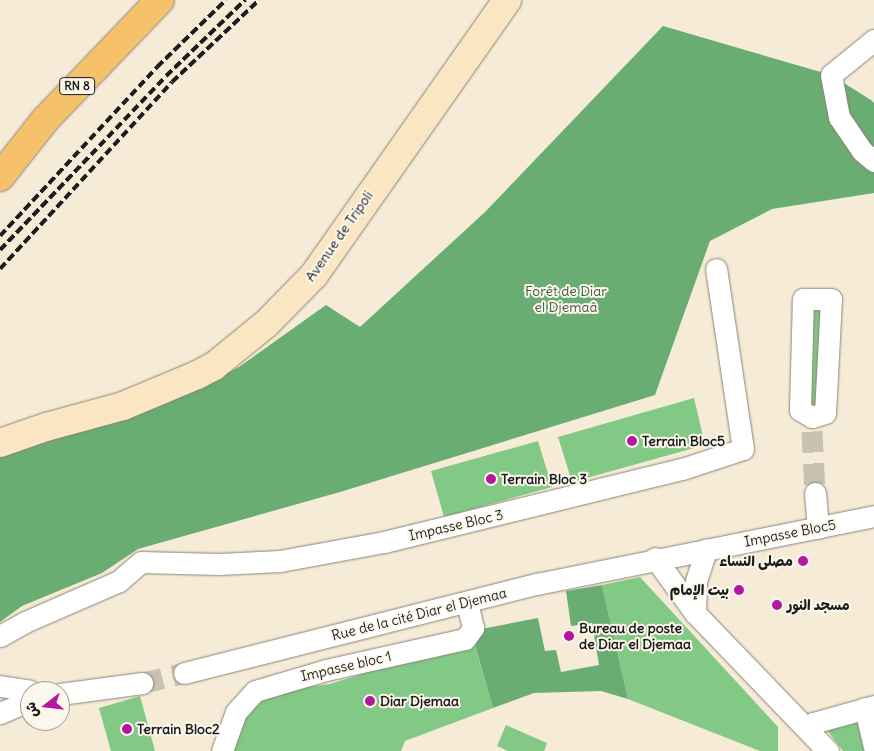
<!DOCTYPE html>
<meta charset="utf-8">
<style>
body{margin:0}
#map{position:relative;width:874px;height:751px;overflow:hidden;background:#f6ebd6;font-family:Delius,"Playpen Sans Arabic",sans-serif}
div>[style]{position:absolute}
.green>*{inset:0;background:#82c985}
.forest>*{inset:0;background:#69ad72}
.minor-tunnel>*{height:21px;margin-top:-10.5px;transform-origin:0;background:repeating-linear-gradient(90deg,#cac2b1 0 21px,transparent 0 32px)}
.roads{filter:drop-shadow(0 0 1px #898479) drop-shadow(0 0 1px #898479)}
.minor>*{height:21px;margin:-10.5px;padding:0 10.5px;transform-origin:10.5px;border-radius:10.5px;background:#fff}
.secondary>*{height:28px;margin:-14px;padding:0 14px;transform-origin:14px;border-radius:14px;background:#fbe6c4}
.primary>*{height:28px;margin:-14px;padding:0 14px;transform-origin:14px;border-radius:14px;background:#f5c16b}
.rail>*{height:4px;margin-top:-2px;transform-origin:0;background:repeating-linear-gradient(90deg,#1c1c1c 0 8px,transparent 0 12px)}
.dots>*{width:14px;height:14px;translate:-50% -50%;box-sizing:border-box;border:2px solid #fbf7ec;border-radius:50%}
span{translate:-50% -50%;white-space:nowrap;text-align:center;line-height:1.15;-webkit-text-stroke:4px #fbf7ec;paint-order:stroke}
.shield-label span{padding:1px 4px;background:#fbf7ec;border:1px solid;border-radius:4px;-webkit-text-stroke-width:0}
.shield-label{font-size:12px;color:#1c1c1c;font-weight:700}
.street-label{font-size:14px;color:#1c1c1c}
.park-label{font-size:14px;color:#405941}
.poi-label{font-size:14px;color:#1c1c1c;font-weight:700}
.left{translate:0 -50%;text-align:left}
.right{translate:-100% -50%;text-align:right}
.north{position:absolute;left:20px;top:681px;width:50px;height:50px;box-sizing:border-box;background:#fbf7ec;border:1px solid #a29f99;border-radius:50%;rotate:254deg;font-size:14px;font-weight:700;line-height:20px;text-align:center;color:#1c1c1c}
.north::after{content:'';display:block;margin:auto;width:18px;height:22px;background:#b5179e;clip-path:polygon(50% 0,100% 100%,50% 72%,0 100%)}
</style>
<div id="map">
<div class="green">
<div style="clip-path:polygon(812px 302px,823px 302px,818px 407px,808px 407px)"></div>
<div style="clip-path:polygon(694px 398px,705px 445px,572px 482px,558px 437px)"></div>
<div style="clip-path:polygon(538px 441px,552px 487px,444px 517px,431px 471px)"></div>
<div style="clip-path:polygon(640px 577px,778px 727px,778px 751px,760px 751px,628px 699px,602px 585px)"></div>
<div style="clip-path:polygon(473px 639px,493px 708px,405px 741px,401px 751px,222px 751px,252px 694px,330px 684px)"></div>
<div style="clip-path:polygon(140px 696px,155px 751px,111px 751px,99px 708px)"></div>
<div style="clip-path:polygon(856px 717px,864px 751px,843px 751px,824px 726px)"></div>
<div style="clip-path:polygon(506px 725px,547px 743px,544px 751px,508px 751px,497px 746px)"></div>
</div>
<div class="forest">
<div style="clip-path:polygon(663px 26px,831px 75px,871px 100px,874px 103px,874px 193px,772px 209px,710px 241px,655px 395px,340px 492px,138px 549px,102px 573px,22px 606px,0 622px,0 452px,162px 405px,239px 367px,326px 305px,360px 327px,485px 212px)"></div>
<div style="clip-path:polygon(602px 585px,628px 699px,601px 691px,534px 693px,493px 708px,471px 631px,538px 618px,545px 651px,556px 650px,561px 672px,599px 665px,592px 623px,571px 626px,566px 591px)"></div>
</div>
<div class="minor-tunnel">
<div style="left:812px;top:431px;width:62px;rotate:87.2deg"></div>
<div style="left:142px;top:683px;width:43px;rotate:-13.4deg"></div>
</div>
<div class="roads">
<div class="minor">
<div style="left:874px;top:40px;width:55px;rotate:140.9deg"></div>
<div style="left:831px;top:75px;width:43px;rotate:79.2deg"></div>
<div style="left:839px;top:117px;width:41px;rotate:55.9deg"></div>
<div style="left:862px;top:151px;width:16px;rotate:40deg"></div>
<div style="left:803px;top:299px;width:28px"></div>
<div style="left:831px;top:299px;width:114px;rotate:93deg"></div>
<div style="left:825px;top:413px;width:14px;rotate:163deg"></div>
<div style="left:812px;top:417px;width:14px;rotate:-150deg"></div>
<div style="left:800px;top:410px;width:111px;rotate:-88.5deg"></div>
<div style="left:815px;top:493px;width:35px;rotate:85deg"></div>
<div style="left:655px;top:558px;width:68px;rotate:54deg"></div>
<div style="left:695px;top:613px;width:192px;rotate:46.1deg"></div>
<div style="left:695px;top:613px;width:32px;rotate:-88deg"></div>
<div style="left:696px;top:581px;width:33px;rotate:-72deg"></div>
<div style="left:0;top:636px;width:29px;rotate:-29deg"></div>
<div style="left:25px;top:622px;width:103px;rotate:-23.6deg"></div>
<div style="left:119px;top:581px;width:29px;rotate:-41deg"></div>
<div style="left:141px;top:562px;width:78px;rotate:1.5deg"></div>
<div style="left:219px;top:564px;width:61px;rotate:-2.8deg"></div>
<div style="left:280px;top:561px;width:106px;rotate:-10.4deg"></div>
<div style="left:384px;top:542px;width:307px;rotate:-13.8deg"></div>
<div style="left:682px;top:469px;width:64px;rotate:-18.2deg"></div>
<div style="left:743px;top:449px;width:182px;rotate:-98.5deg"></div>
<div style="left:184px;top:673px;width:364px;rotate:-14.2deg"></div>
<div style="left:537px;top:584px;width:344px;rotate:-11.4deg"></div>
<div style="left:0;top:686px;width:30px;rotate:9deg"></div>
<div style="left:60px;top:694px;width:83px;rotate:-7.6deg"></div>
<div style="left:865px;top:708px;width:40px;rotate:77deg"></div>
<div style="left:0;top:713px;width:33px;rotate:-23deg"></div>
<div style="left:809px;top:731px;width:9px;rotate:-63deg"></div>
<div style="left:813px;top:723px;width:63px;rotate:-15.6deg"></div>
<div style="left:222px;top:751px;width:41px;rotate:-70.3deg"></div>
<div style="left:236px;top:712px;width:28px;rotate:-48deg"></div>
<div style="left:255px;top:691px;width:74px;rotate:-16.5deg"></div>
<div style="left:326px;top:670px;width:142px;rotate:-12.6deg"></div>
<div style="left:465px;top:639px;width:14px;rotate:-54deg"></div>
<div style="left:473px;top:628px;width:27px;rotate:-103deg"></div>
</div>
<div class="secondary">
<div style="left:0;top:443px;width:49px;rotate:-19.2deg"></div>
<div style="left:46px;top:427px;width:80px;rotate:-15.3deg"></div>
<div style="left:123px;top:406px;width:80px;rotate:-22.7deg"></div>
<div style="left:197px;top:375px;width:18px;rotate:-27deg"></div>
<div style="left:213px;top:367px;width:68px;rotate:-39.1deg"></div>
<div style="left:266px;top:324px;width:69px;rotate:-45.6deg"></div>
<div style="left:314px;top:275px;width:336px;rotate:-54.9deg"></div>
</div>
<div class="primary">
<div style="left:0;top:177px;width:73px;rotate:-51.7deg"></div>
<div style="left:45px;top:120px;width:166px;rotate:-46.2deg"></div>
</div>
</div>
<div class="rail">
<div style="left:0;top:236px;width:231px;rotate:-47.1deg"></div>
<div style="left:157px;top:67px;width:96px;rotate:-44.2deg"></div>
<div style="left:0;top:250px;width:240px;rotate:-46.3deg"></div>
<div style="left:166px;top:76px;width:110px;rotate:-43.9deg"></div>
<div style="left:0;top:269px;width:254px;rotate:-47.4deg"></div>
<div style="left:172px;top:82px;width:120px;rotate:-43.3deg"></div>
</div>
<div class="dots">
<div style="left:632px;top:441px;background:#b5179e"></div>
<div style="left:491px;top:479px;background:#b5179e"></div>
<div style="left:803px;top:561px;background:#b5179e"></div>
<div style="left:739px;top:590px;background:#b5179e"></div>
<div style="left:777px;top:605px;background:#b5179e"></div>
<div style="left:569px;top:636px;background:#b5179e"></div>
<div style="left:370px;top:701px;background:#b5179e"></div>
<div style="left:127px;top:729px;background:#b5179e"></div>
</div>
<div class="shield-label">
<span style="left:77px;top:86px">RN 8</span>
</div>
<div class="street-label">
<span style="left:339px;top:236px;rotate:-55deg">Avenue de Tripoli</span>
<span style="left:456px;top:525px;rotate:-13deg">Impasse Bloc 3</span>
<span style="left:790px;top:533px;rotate:-11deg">Impasse Bloc5</span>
<span style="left:419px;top:614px;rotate:-14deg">Rue de la cité Diar el Djemaa</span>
<span style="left:346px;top:666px;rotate:-13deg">Impasse bloc 1</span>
</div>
<div class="park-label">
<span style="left:566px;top:299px">Forêt de Diar<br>el Djemaâ</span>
</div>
<div class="poi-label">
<span class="left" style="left:642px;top:441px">Terrain Bloc5</span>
<span class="left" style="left:501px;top:479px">Terrain Bloc 3</span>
<span class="right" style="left:793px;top:561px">مصلى النساء</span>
<span class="right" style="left:729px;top:590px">بيت الإمام</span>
<span class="left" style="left:787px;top:605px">مسجد النور</span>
<span class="left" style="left:579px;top:636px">Bureau de poste<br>de Diar el Djemaa</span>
<span class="left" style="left:380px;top:701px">Diar Djemaa</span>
<span class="left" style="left:137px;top:729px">Terrain Bloc2</span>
</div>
<div class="north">ش</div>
</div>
